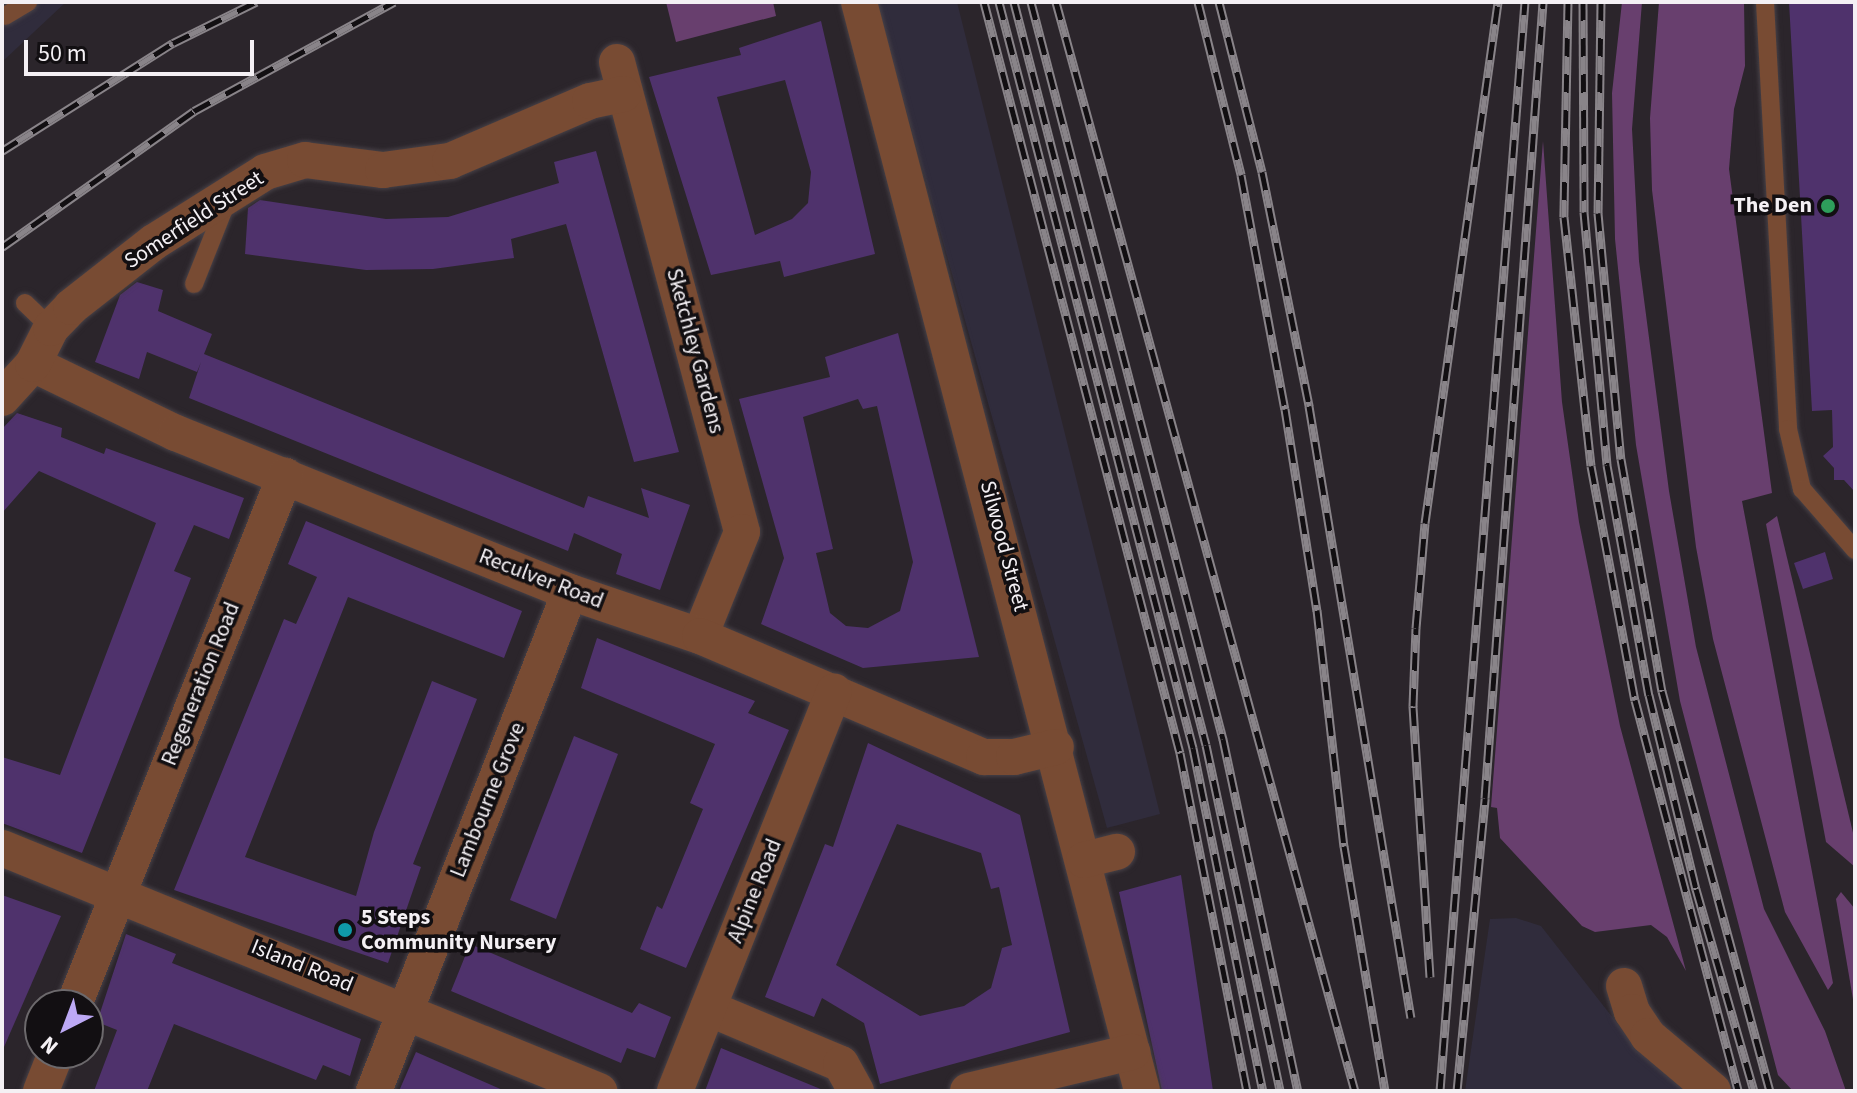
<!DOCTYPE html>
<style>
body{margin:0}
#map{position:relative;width:1857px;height:1093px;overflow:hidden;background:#2b252b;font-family:"Source Sans 3",sans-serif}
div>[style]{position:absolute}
.industrial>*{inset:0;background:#302c3c}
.green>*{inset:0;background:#683f6e}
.building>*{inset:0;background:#4f326c}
.roads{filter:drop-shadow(0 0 2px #474147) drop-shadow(0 0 2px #474147)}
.service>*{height:18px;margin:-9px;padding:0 9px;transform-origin:9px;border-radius:9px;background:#784b33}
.minor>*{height:36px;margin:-18px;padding:0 18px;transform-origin:18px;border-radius:18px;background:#784b33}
.rail>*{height:9px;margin-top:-4.5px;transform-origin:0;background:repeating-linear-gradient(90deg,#120f12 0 18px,#898489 0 36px);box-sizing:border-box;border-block:2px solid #898489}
.dots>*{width:22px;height:22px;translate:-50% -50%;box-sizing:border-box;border:4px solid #120f12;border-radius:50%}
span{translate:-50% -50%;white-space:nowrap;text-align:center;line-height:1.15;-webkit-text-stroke:7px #120f12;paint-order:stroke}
.poi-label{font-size:22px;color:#f4f0f4;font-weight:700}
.right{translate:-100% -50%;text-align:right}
.left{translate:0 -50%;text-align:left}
.street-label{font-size:22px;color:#f4f0f4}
.frame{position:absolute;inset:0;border:4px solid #f4f0f4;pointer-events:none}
.north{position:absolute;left:24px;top:989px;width:80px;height:80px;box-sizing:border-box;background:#120f12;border:2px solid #6c696c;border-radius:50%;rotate:222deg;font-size:22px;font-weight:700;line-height:32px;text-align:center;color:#f4f0f4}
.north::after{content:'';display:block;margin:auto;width:28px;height:36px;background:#bda9f5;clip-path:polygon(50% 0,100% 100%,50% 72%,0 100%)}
.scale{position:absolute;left:24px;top:40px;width:230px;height:36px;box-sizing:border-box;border:4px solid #f4f0f4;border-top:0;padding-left:10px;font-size:24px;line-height:28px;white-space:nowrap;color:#f4f0f4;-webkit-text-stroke:6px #120f12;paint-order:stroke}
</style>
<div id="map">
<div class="industrial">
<div style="clip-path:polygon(2px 2px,66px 2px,2px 62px)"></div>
<div style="clip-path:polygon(876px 2px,957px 2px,1160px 814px,1107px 828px)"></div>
<div style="clip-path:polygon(1516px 918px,1541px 926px,1631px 1041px,1691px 1091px,1465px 1091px,1490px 919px)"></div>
</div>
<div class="green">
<div style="clip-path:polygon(666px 2px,773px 2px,776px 16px,676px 42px)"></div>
<div style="clip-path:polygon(1622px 2px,1642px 2px,1632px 129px,1639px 261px,1669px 491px,1696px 647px,1764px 909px,1825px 1031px,1846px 1091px,1793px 1091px,1778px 1075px,1680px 701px,1636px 445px,1615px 239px,1612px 93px)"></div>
<div style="clip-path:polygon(1659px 2px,1744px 2px,1745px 66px,1734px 109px,1729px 169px,1772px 493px,1742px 501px,1833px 983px,1828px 990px,1785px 912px,1713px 639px,1696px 547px,1652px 190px,1650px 118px)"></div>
<div style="clip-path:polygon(1543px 141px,1562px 402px,1579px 522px,1620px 726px,1686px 971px,1667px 937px,1651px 925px,1595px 932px,1582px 926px,1500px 838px,1497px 808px,1491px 807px)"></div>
<div style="clip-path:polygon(1777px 516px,1855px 841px,1855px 867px,1826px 842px,1766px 524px)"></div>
<div style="clip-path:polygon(1841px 892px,1855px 909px,1855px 1011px,1836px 899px)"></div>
</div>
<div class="building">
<div style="clip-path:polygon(1789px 2px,1855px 2px,1855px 492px,1844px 480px,1834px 480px,1834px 468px,1823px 456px,1833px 447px,1832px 410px,1812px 411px)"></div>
<div style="clip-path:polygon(evenodd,821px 21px,875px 254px,784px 277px,780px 261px,711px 275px,649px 77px,741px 55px,739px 48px,821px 21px,785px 80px,811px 172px,808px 203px,792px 219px,755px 235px,717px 97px,785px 80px)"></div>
<div style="clip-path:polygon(596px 151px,679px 452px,634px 462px,566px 224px,511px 239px,514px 258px,433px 269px,366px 270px,245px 254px,248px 208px,260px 200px,386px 219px,448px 217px,559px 183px,554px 162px)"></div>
<div style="clip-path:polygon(137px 282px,163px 290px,158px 311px,212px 334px,204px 354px,584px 508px,588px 496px,649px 518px,641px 488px,690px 505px,660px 590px,616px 574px,622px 554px,574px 533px,568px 551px,189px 398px,201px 362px,197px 372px,147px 352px,139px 379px,95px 362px,120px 295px)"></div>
<div style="clip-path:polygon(evenodd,898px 333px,979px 657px,863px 668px,761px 624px,784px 558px,739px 399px,830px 377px,825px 357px,898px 333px,858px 399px,863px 409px,877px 406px,913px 562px,900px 611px,868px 628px,846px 626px,830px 613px,816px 553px,833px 549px,803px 417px,858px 399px)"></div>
<div style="clip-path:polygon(17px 413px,62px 428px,61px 437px,104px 454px,106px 448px,244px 498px,229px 539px,194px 525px,174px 571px,191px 578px,82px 853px,2px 823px,2px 757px,60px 775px,156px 523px,39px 471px,2px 513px,2px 429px)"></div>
<div style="clip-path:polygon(306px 521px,522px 611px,504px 658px,348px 597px,245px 857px,356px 896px,374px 832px,432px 681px,477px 699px,413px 864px,421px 867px,388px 963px,174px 890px,284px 619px,296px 624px,317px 577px,288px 564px)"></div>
<div style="clip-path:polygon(1825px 552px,1833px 579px,1803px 589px,1794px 563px)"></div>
<div style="clip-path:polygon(597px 638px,755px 701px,748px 713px,789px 730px,686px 968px,640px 949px,657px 906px,662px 909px,703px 809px,690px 803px,715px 744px,581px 688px)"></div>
<div style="clip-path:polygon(574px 736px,618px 754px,556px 919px,510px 900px)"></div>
<div style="clip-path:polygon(evenodd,868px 743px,1020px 815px,1070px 1032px,880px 1084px,864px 1023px,822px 998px,814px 1017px,765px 997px,825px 844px,833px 847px,868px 743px,897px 824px,981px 853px,991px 889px,999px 887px,1012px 945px,1002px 948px,991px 988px,964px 1006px,920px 1016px,836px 965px,897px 824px)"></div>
<div style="clip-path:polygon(1181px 875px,1213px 1091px,1162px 1091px,1119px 892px)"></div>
<div style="clip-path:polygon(2px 895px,61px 916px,4px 1047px,2px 1047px)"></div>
<div style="clip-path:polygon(126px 934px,176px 954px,172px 963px,361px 1039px,350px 1076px,323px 1065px,316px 1080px,174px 1024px,147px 1091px,94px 1091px,117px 1030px,97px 1022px)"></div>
<div style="clip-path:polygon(470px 944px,632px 1013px,639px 1003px,671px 1017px,655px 1058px,627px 1048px,621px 1063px,451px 991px)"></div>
<div style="clip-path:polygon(721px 1048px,823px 1090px,823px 1091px,705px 1091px)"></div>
<div style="clip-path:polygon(416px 1052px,505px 1091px,399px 1091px)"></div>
</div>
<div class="roads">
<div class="service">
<div style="left:1765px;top:2px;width:428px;rotate:86.9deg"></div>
<div style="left:1788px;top:429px;width:62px;rotate:76.9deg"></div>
<div style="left:1802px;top:489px;width:81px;rotate:49deg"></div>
<div style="left:5px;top:16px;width:27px;rotate:-31deg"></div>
<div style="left:194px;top:284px;width:89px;rotate:-68.3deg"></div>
<div style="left:25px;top:303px;width:36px;rotate:44deg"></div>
</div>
<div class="minor">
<div style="left:859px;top:2px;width:1125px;rotate:75.43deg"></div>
<div style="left:617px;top:62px;width:486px;rotate:75.1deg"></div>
<div style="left:742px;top:532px;width:112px;rotate:112deg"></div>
<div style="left:33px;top:364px;width:159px;rotate:25.8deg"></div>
<div style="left:176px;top:433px;width:425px;rotate:22deg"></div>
<div style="left:570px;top:592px;width:137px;rotate:18.7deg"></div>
<div style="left:700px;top:636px;width:309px;rotate:23.1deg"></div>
<div style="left:984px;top:757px;width:30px"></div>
<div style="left:1014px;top:757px;width:43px;rotate:-13.4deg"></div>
<div style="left:2px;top:398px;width:46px;rotate:-47.6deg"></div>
<div style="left:33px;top:364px;width:40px;rotate:-63.4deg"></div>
<div style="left:51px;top:328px;width:29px;rotate:-46deg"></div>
<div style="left:71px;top:307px;width:105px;rotate:-38.1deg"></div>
<div style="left:154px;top:242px;width:131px;rotate:-32.2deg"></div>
<div style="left:265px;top:172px;width:42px;rotate:-16.7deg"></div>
<div style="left:305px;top:160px;width:79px;rotate:7.3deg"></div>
<div style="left:383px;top:170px;width:68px;rotate:-7.7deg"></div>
<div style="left:450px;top:161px;width:152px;rotate:-23.2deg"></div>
<div style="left:590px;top:101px;width:34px;rotate:-12deg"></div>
<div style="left:2px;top:848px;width:645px;rotate:22.15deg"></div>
<div style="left:1084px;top:860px;width:34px;rotate:-14deg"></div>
<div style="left:1624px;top:986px;width:27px;rotate:73deg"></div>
<div style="left:1632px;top:1012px;width:29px;rotate:56deg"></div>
<div style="left:1648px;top:1036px;width:85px;rotate:40.2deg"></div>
<div style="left:74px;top:1005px;width:570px;rotate:-68.25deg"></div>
<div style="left:708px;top:1008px;width:144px;rotate:22.8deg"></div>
<div style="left:841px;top:1064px;width:31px;rotate:61deg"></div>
<div style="left:41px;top:1091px;width:41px;rotate:-68.5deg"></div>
<div style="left:374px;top:1091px;width:536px;rotate:-68.56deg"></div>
<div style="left:675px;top:1091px;width:430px;rotate:-68.3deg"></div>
<div style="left:968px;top:1091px;width:169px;rotate:-13.4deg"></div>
</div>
</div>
<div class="rail">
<div style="left:984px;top:2px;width:776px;rotate:75.37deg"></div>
<div style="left:1180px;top:753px;width:345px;rotate:78.8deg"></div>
<div style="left:999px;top:2px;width:771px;rotate:75.42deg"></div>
<div style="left:1193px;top:748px;width:350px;rotate:78.5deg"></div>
<div style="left:1014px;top:2px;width:767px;rotate:75.51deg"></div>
<div style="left:1206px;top:745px;width:354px;rotate:77.9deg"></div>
<div style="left:1031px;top:2px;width:762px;rotate:75.4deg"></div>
<div style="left:1223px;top:739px;width:360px;rotate:78deg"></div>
<div style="left:1056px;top:2px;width:1129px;rotate:74.65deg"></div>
<div style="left:1198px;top:2px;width:178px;rotate:76deg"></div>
<div style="left:1241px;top:175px;width:238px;rotate:79.4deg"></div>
<div style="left:1285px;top:409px;width:204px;rotate:81deg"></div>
<div style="left:1317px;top:610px;width:238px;rotate:83.5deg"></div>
<div style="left:1344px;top:846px;width:248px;rotate:80.5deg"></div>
<div style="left:1219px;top:2px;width:175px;rotate:75.8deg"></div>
<div style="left:1262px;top:172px;width:239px;rotate:78.6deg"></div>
<div style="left:1309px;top:406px;width:620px;rotate:80.54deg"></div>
<div style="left:1568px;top:2px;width:215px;rotate:91.1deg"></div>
<div style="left:1564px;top:217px;width:250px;rotate:83.8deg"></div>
<div style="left:1591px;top:466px;width:238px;rotate:79.4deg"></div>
<div style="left:1635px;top:700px;width:404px;rotate:75.2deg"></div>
<div style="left:1583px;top:2px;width:210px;rotate:89.7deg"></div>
<div style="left:1584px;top:212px;width:254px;rotate:84.8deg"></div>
<div style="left:1607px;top:465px;width:234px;rotate:79.7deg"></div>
<div style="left:1649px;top:695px;width:200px;rotate:76.4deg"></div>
<div style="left:1696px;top:889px;width:210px;rotate:74deg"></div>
<div style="left:1601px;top:2px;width:211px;rotate:90.8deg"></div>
<div style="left:1598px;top:213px;width:247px;rotate:84.7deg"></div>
<div style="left:1621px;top:459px;width:236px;rotate:80deg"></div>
<div style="left:1662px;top:691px;width:414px;rotate:74.9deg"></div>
<div style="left:2px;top:151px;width:202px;rotate:-32.3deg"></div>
<div style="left:173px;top:43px;width:93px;rotate:-26.3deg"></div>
<div style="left:2px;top:247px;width:235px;rotate:-35.3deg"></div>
<div style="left:194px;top:111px;width:228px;rotate:-28.6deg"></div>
<div style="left:1430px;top:977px;width:272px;rotate:-93.6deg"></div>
<div style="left:1413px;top:706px;width:78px;rotate:-87.8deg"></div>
<div style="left:1416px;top:628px;width:105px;rotate:-85.1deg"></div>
<div style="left:1425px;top:523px;width:526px;rotate:-82.02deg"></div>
<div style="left:1440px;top:1091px;width:1092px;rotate:-85.54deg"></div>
<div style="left:1457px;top:1091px;width:294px;rotate:-84.5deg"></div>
<div style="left:1485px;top:798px;width:798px;rotate:-85.83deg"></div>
</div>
<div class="dots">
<div style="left:1828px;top:206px;background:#2e9e5b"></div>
<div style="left:345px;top:930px;background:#0f9aa8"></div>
</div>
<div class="poi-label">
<span class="right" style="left:1812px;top:206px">The Den</span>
<span class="left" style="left:361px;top:930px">5 Steps<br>Community Nursery</span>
</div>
<div class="street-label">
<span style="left:194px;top:220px;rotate:-33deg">Somerfield Street</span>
<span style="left:695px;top:351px;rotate:75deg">Sketchley Gardens</span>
<span style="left:1004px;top:546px;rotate:75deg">Silwood Street</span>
<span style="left:541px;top:579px;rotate:21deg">Reculver Road</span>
<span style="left:201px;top:684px;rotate:-68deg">Regeneration Road</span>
<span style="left:488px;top:800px;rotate:-68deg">Lambourne Grove</span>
<span style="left:755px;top:891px;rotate:-68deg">Alpine Road</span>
<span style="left:302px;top:966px;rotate:22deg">Island Road</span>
</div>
<div class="frame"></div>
<div class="north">N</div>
<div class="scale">50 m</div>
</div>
